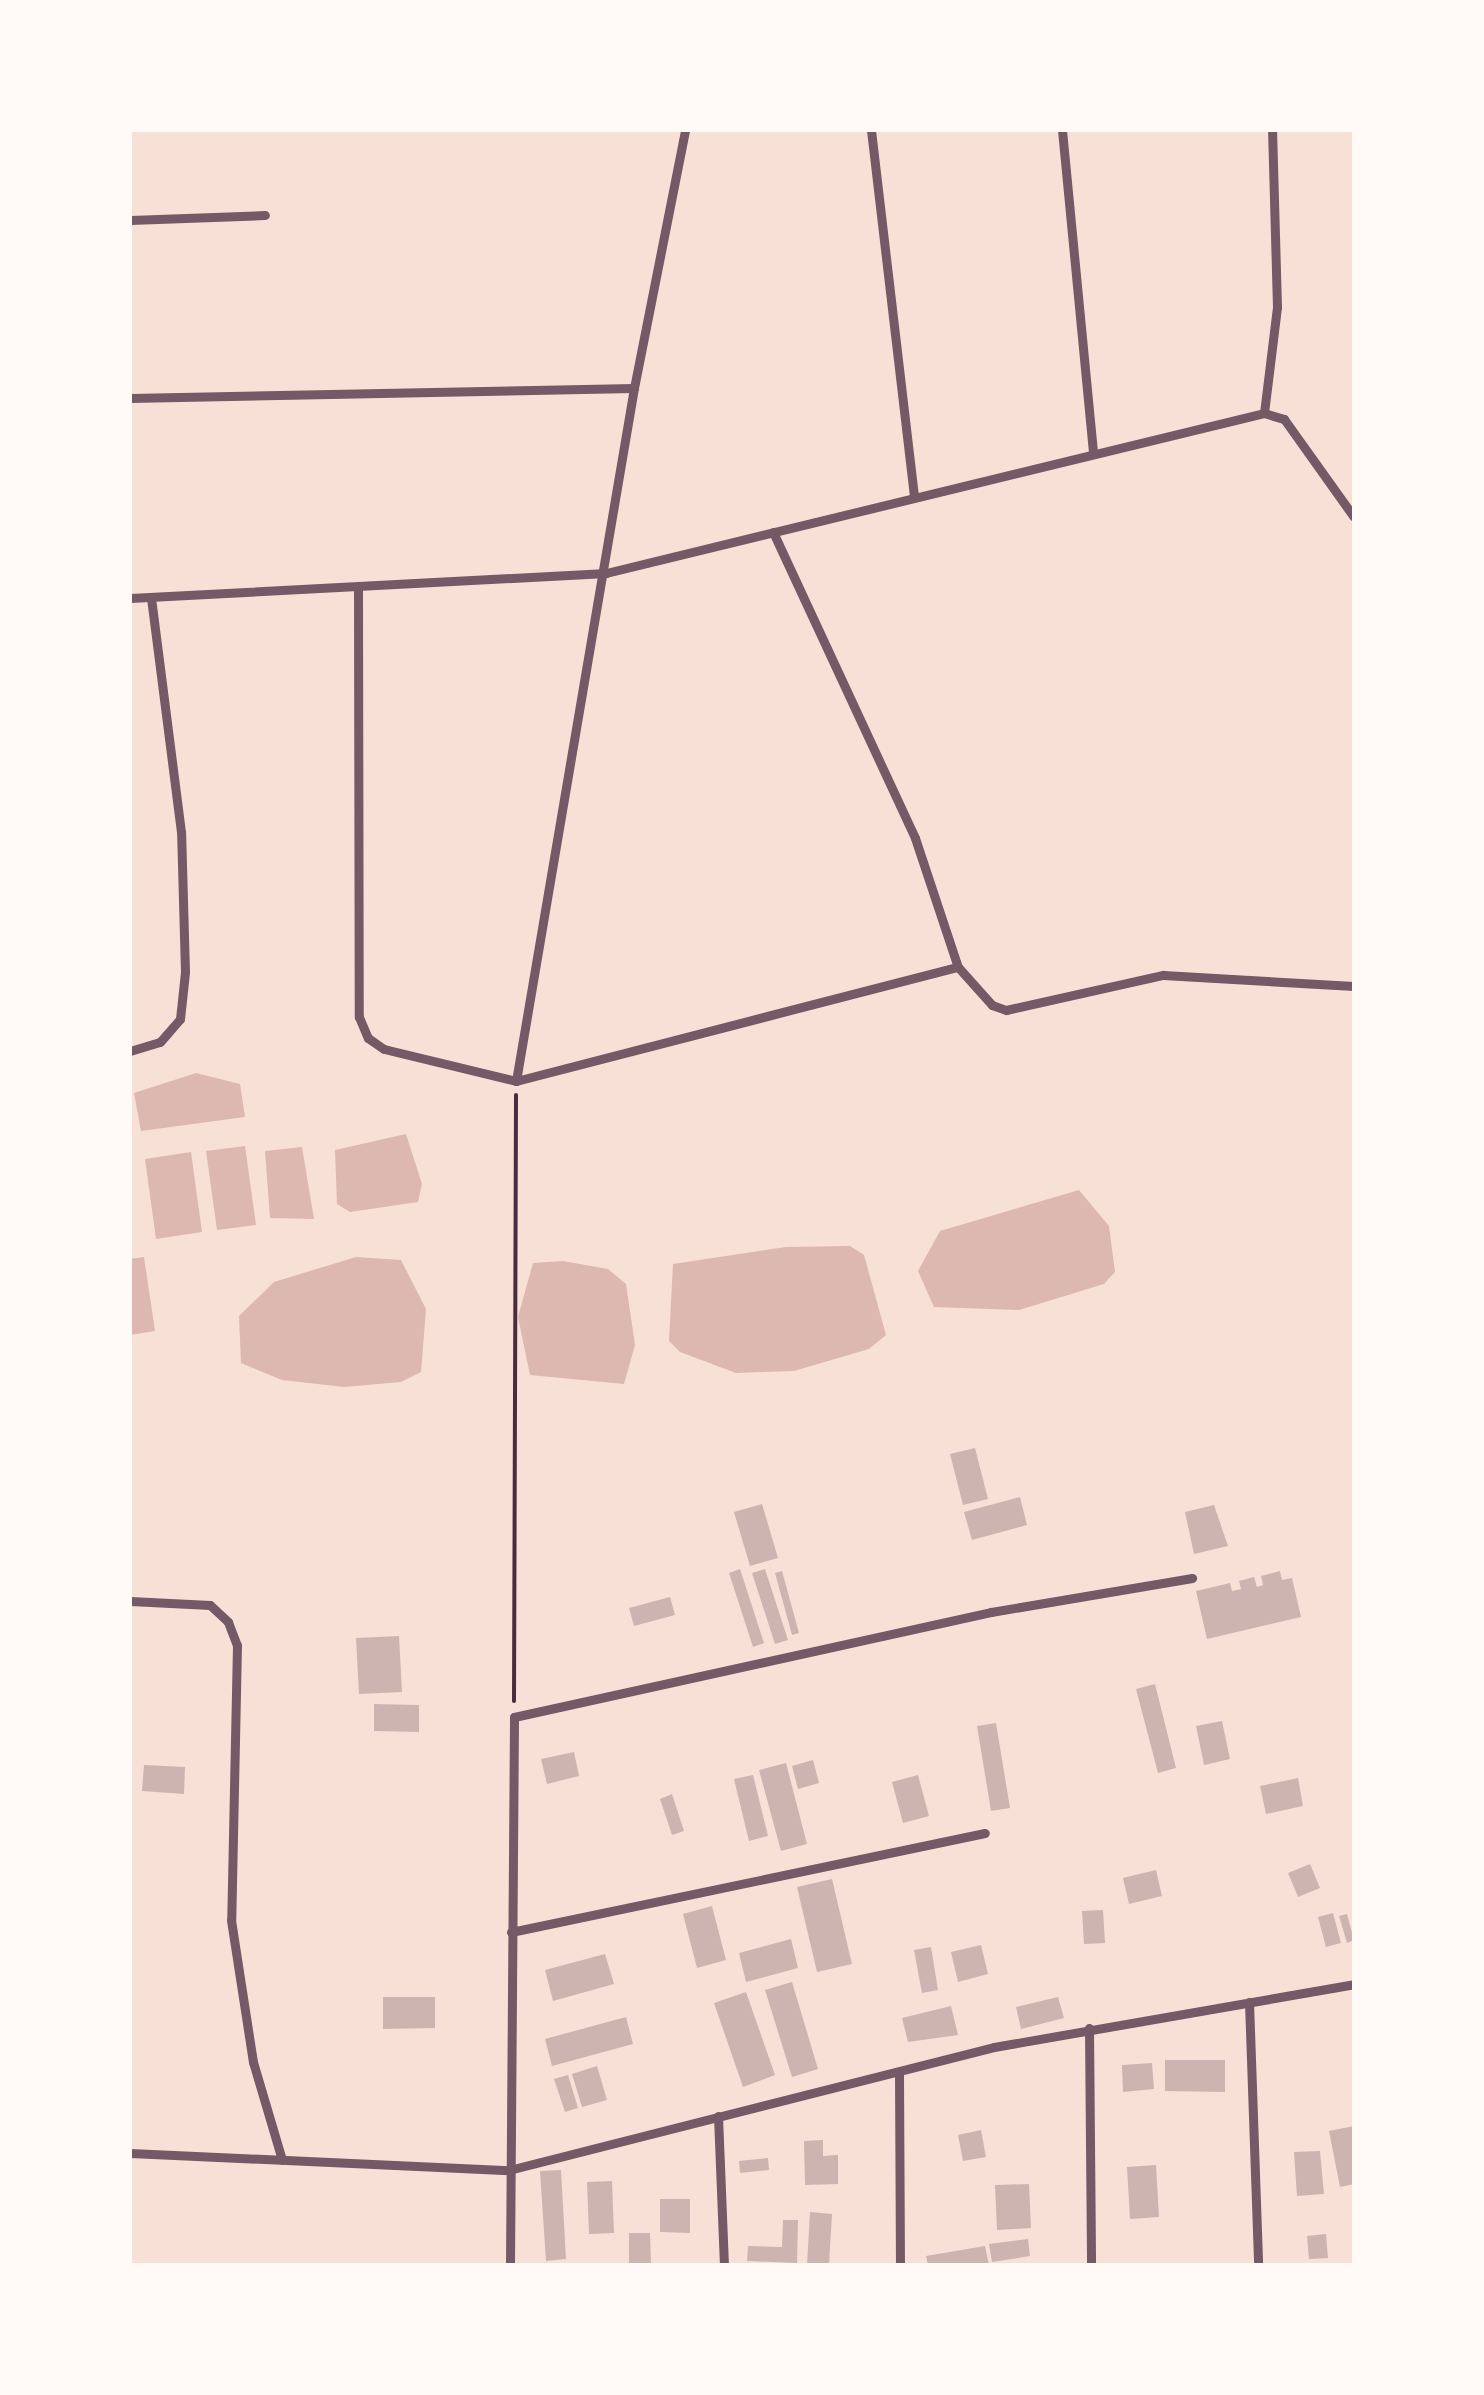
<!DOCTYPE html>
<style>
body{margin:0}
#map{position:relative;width:1484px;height:2395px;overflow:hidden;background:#f7e1d7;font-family:Lato,sans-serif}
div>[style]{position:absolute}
.water>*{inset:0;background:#dcb8b0}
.building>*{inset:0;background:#ccb4b1}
.path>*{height:4px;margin:-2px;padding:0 2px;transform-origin:2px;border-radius:2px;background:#4a2c40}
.minor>*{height:9px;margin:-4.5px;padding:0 4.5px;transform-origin:4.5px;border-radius:4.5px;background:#755966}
span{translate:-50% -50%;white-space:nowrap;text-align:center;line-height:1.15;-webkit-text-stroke:8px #fffaf5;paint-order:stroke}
.frame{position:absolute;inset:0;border:132px solid #fffaf5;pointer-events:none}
</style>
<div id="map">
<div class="water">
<div style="clip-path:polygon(196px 1073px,240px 1084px,245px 1117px,141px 1131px,134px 1093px)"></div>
<div style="clip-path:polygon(406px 1134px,422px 1184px,418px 1202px,350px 1212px,337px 1204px,335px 1150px)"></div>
<div style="clip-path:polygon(245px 1146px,256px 1225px,217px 1230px,206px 1151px)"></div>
<div style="clip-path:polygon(302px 1147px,314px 1219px,270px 1218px,265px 1151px)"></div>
<div style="clip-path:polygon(191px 1152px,202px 1232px,156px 1239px,145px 1159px)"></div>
<div style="clip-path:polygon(1079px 1190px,1109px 1226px,1115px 1272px,1104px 1284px,1019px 1310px,934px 1307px,918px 1271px,940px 1231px)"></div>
<div style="clip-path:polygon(850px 1246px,864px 1255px,886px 1335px,869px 1349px,794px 1371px,736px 1373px,680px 1352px,669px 1341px,673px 1264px,786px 1247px)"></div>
<div style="clip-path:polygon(144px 1257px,155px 1331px,130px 1335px,130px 1259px)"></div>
<div style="clip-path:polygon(356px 1257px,401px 1260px,426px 1309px,421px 1372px,401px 1382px,344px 1387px,282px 1380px,241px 1363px,239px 1316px,274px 1282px)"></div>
<div style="clip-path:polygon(563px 1261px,608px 1269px,626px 1284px,635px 1345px,624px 1384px,530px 1375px,518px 1317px,533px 1263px)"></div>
</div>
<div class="building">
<div style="clip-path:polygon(975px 1448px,988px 1499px,963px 1505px,950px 1454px)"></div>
<div style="clip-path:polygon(1020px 1497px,1027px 1525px,972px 1540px,964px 1512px)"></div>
<div style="clip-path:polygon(762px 1504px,778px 1558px,750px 1566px,734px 1512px)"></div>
<div style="clip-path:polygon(1214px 1505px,1228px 1546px,1194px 1554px,1185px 1512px)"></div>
<div style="clip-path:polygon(740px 1569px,764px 1643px,753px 1647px,729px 1573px)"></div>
<div style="clip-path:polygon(765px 1569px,788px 1640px,775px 1644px,752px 1573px)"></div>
<div style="clip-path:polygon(782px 1571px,799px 1633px,792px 1635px,775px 1573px)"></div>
<div style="clip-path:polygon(1280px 1571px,1282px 1580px,1292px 1578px,1301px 1617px,1207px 1639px,1196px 1591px,1230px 1583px,1232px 1591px,1241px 1589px,1239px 1581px,1254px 1577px,1257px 1587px,1263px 1585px,1261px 1576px)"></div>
<div style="clip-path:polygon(670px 1597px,675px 1615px,634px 1626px,629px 1608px)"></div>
<div style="clip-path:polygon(399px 1636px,402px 1692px,359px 1694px,356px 1638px)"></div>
<div style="clip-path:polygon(1155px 1684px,1176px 1768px,1158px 1773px,1136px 1689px)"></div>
<div style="clip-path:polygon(374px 1704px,419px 1705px,419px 1732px,374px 1731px)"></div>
<div style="clip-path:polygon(1222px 1721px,1230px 1759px,1204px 1765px,1196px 1726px)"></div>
<div style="clip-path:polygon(996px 1723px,1010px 1808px,991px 1811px,977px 1726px)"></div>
<div style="clip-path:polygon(574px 1752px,579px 1776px,547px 1784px,541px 1759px)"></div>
<div style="clip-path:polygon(813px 1760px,819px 1783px,798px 1789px,792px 1766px)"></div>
<div style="clip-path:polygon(786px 1763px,807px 1844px,781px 1851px,759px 1770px)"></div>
<div style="clip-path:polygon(144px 1765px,185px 1767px,184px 1794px,142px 1791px)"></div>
<div style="clip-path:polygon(753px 1775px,768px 1836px,749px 1841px,734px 1779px)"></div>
<div style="clip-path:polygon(918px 1775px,929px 1816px,903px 1823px,892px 1782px)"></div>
<div style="clip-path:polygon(1298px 1778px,1303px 1806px,1266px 1814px,1260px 1786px)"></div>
<div style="clip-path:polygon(672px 1794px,684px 1831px,672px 1835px,660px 1799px)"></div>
<div style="clip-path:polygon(1310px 1864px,1320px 1888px,1298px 1897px,1288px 1873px)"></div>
<div style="clip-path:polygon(1156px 1870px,1162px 1896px,1129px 1904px,1123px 1878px)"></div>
<div style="clip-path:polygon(832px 1879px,852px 1964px,817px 1972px,797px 1887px)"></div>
<div style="clip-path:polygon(712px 1906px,726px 1960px,697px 1968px,683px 1914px)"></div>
<div style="clip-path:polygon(1103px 1910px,1105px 1943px,1084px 1944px,1082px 1911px)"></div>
<div style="clip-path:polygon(1333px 1913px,1341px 1943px,1326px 1947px,1318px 1917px)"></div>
<div style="clip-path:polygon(1347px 1914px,1354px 1940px,1347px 1943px,1339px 1916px)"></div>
<div style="clip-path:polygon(791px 1939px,798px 1968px,746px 1982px,739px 1953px)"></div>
<div style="clip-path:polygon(981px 1945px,988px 1974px,958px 1982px,951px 1952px)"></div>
<div style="clip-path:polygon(931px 1947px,938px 1990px,922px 1993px,914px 1950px)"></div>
<div style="clip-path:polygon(605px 1954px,614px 1984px,553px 2001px,545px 1970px)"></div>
<div style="clip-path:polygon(792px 1982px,818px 2069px,792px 2077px,765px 1990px)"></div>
<div style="clip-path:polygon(746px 1992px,775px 2075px,743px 2087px,714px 2003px)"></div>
<div style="clip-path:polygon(383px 1997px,435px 1997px,435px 2028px,383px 2029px)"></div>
<div style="clip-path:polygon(1058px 1997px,1064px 2018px,1021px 2029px,1016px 2007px)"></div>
<div style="clip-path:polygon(951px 2006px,958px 2035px,908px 2042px,902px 2018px)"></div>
<div style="clip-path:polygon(626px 2017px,633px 2044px,552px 2066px,545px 2039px)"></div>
<div style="clip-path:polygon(1165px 2060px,1225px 2060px,1225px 2092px,1165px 2091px)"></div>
<div style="clip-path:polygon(1152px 2063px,1154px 2089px,1123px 2092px,1122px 2065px)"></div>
<div style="clip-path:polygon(597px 2066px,607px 2100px,582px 2107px,572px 2074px)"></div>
<div style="clip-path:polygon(568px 2075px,578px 2108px,565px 2112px,554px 2079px)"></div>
<div style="clip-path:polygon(1354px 2126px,1354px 2184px,1340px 2187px,1329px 2131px)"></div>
<div style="clip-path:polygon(981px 2130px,986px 2157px,963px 2161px,958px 2135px)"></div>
<div style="clip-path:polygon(823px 2140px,823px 2156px,838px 2155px,838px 2184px,805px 2185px,804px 2141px)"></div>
<div style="clip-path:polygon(1320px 2151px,1324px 2194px,1297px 2196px,1294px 2152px)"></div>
<div style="clip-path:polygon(768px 2158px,769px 2170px,740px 2173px,739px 2161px)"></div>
<div style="clip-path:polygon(1156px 2165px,1159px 2217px,1130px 2219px,1127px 2167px)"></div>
<div style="clip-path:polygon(561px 2170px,566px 2259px,546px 2261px,540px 2171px)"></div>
<div style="clip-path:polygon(612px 2181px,614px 2233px,589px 2234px,587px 2182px)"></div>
<div style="clip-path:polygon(1029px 2184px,1031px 2228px,997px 2230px,995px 2185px)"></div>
<div style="clip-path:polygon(660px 2199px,690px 2199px,690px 2233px,660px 2232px)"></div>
<div style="clip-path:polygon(810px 2212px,832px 2214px,829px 2265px,807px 2265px)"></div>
<div style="clip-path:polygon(783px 2220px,798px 2220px,797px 2263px,747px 2261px,748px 2246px,782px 2247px)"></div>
<div style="clip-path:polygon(629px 2233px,650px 2233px,651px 2265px,629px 2265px)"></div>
<div style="clip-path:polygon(1326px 2234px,1328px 2258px,1309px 2259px,1307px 2236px)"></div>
<div style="clip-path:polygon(1028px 2239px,1030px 2256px,992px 2262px,989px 2244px)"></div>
<div style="clip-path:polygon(985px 2246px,989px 2265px,928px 2265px,926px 2256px)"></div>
</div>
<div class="path">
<div style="left:514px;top:1701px;width:606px;rotate:-89.81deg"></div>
</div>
<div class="minor">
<div style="left:871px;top:130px;width:370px;rotate:83.3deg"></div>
<div style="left:1062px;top:130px;width:324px;rotate:84.5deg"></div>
<div style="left:130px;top:220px;width:135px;rotate:-2.1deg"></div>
<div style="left:130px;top:398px;width:504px;rotate:-1.14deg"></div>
<div style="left:1264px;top:413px;width:107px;rotate:-83deg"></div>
<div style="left:1277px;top:307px;width:177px;rotate:-91.6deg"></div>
<div style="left:773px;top:532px;width:337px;rotate:65.1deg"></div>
<div style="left:915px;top:838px;width:136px;rotate:71.6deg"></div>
<div style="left:958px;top:967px;width:51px;rotate:48.2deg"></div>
<div style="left:992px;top:1005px;width:15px;rotate:20deg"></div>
<div style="left:1006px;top:1010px;width:161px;rotate:-12.6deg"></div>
<div style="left:1163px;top:975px;width:191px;rotate:3.3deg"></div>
<div style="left:358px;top:587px;width:430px;rotate:89.9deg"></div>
<div style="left:359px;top:1017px;width:23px;rotate:67deg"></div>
<div style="left:368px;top:1038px;width:19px;rotate:35deg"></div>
<div style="left:384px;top:1049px;width:136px;rotate:13.6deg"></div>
<div style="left:516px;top:1081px;width:456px;rotate:-14.5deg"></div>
<div style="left:130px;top:598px;width:477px;rotate:-3deg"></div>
<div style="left:606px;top:573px;width:677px;rotate:-13.67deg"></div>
<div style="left:1264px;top:413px;width:21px;rotate:17deg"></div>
<div style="left:1284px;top:419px;width:120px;rotate:54.5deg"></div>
<div style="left:130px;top:1051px;width:31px;rotate:-17deg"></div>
<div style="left:160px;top:1042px;width:30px;rotate:-49deg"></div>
<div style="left:180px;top:1019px;width:47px;rotate:-83.9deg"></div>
<div style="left:185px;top:972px;width:140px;rotate:-91.6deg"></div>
<div style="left:181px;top:832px;width:237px;rotate:-97.3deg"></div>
<div style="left:516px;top:1081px;width:703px;rotate:-80.34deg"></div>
<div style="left:634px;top:388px;width:263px;rotate:-78.8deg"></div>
<div style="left:130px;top:1601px;width:80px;rotate:2.9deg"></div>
<div style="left:210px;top:1605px;width:25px;rotate:43deg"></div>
<div style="left:228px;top:1622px;width:25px;rotate:69deg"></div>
<div style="left:237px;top:1645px;width:275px;rotate:91.2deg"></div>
<div style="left:231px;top:1920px;width:144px;rotate:81.2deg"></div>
<div style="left:253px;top:2062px;width:102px;rotate:73.5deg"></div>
<div style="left:511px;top:1932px;width:484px;rotate:-11.8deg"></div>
<div style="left:1249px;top:2002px;width:263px;rotate:88deg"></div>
<div style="left:1089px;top:2028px;width:237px;rotate:89.5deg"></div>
<div style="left:899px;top:2075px;width:190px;rotate:89.7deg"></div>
<div style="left:718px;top:2116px;width:149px;rotate:87.7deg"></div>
<div style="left:130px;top:2153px;width:379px;rotate:2.6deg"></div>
<div style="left:509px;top:2170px;width:500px;rotate:-14.23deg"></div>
<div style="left:994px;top:2047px;width:365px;rotate:-9.9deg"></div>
<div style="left:510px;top:2265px;width:548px;rotate:-89.58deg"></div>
<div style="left:514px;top:1717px;width:488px;rotate:-12.4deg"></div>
<div style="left:991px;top:1612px;width:204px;rotate:-9.6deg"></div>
</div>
<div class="frame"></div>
</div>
